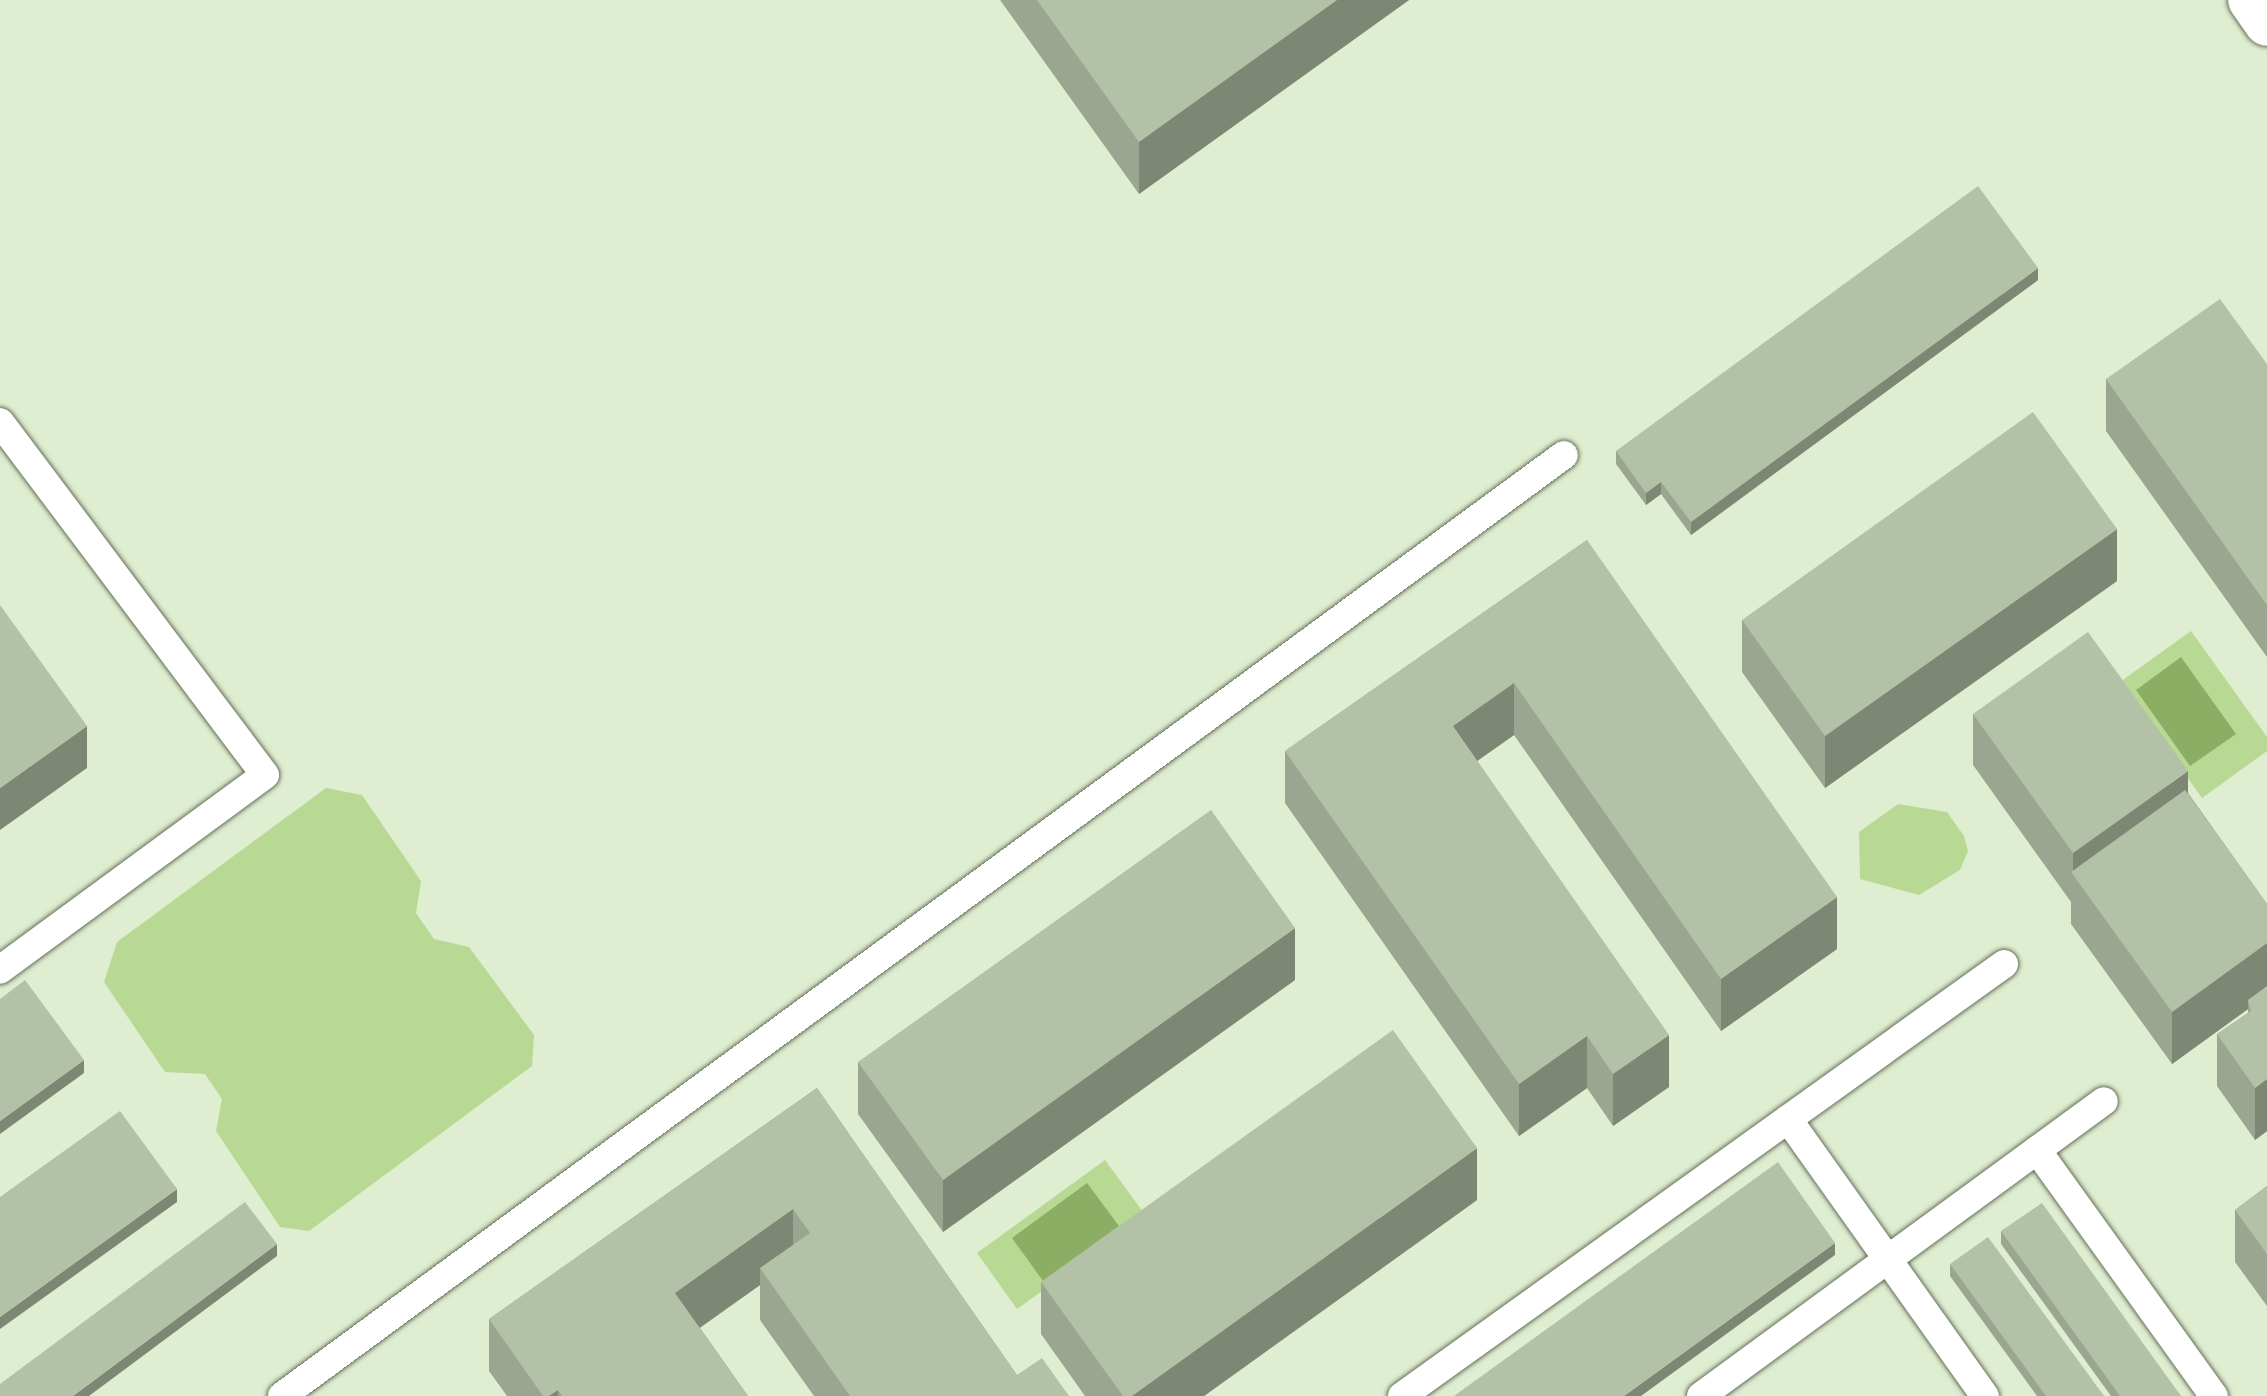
<!DOCTYPE html>
<style>
body{margin:0}
#map{position:relative;width:2267px;height:1396px;overflow:hidden;background:#dfedd1;font-family:"Fira Sans Condensed",sans-serif}
div>[style]{position:absolute}
.green>*{inset:0;background:#b8d993}
.water>*{inset:0;background:#8cae64}
.roads{filter:drop-shadow(0 0 2px #647058) drop-shadow(0 0 2px #647058)}
.service>*{height:28px;margin:-14px;padding:0 14px;transform-origin:14px;border-radius:14px;background:#fff}
.secondary>*{height:44px;margin:-22px;padding:0 22px;transform-origin:22px;border-radius:22px;background:#fff}
.wall>*{inset:0;background:#9aa68f}
.shaded-wall>*{inset:0;background:#7d8774}
.building>*{inset:0;background:#b3c1a6}
span{translate:-50% -50%;white-space:nowrap;text-align:center;line-height:1.15;-webkit-text-stroke:7px #ecfade;paint-order:stroke}
</style>
<div id="map">
<div class="green">
<div style="clip-path:polygon(2191px 631px,2267px 737px,2267px 751px,2202px 798px,2120px 682px)"></div>
<div style="clip-path:polygon(326px 788px,362px 795px,421px 881px,416px 913px,434px 939px,469px 947px,534px 1035px,532px 1066px,309px 1231px,280px 1227px,216px 1131px,222px 1099px,205px 1074px,165px 1072px,104px 982px,117px 942px)"></div>
<div style="clip-path:polygon(1898px 804px,1947px 812px,1964px 836px,1968px 851px,1960px 870px,1919px 895px,1860px 879px,1859px 832px)"></div>
<div style="clip-path:polygon(1105px 1160px,1146px 1216px,1017px 1309px,977px 1253px)"></div>
</div>
<div class="water">
<div style="clip-path:polygon(2181px 657px,2236px 734px,2190px 766px,2136px 690px)"></div>
<div style="clip-path:polygon(1087px 1183px,1119px 1226px,1043px 1281px,1012px 1238px)"></div>
</div>
<div class="roads">
<div class="service">
<div style="left:0;top:422px;width:441px;rotate:53.1deg"></div>
<div style="left:265px;top:775px;width:329px;rotate:143.7deg"></div>
<div style="left:1788px;top:1119px;width:340px;rotate:54.6deg"></div>
<div style="left:2037px;top:1150px;width:303px;rotate:54.3deg"></div>
<div style="left:282px;top:1396px;width:1590px;rotate:-36.28deg"></div>
<div style="left:1402px;top:1396px;width:741px;rotate:-35.66deg"></div>
<div style="left:1701px;top:1396px;width:499px;rotate:-36.2deg"></div>
</div>
<div class="secondary">
<div style="left:2250px;top:0;width:29px;rotate:55deg"></div>
</div>
</div>
<div class="wall">
<div style="clip-path:polygon(1000px 0,1409px 0,1139px 194px)"></div>
<div style="clip-path:polygon(2038px 280px,1691px 535px,1661px 494px,1646px 505px,1616px 464px,1616px 451px)"></div>
<div style="clip-path:polygon(2267px 364px,2267px 657px,2106px 431px,2106px 379px)"></div>
<div style="clip-path:polygon(1587px 540px,1837px 949px,1721px 1031px,1514px 735px,1477px 761px,1669px 1087px,1613px 1126px,1587px 1088px,1519px 1136px,1285px 803px,1285px 751px)"></div>
<div style="clip-path:polygon(2117px 581px,1825px 788px,1742px 672px,1742px 620px)"></div>
<div style="clip-path:polygon(1973px 714px,2188px 793px,2267px 904px,2267px 1131px,2255px 1140px,2217px 1086px,2217px 1034px,2248px 1013px,2248px 1009px,2172px 1064px,2071px 924px,2071px 902px,1973px 765px)"></div>
<div style="clip-path:polygon(1295px 980px,943px 1232px,858px 1114px,858px 1062px)"></div>
<div style="clip-path:polygon(817px 1088px,1017px 1375px,1069px 1396px,814px 1396px,760px 1320px,760px 1285px,700px 1328px,748px 1396px,507px 1396px,489px 1371px,489px 1319px)"></div>
<div style="clip-path:polygon(2267px 1186px,2267px 1306px,2235px 1262px,2235px 1210px)"></div>
<div style="clip-path:polygon(1477px 1200px,1204px 1396px,1085px 1396px,1041px 1334px,1041px 1282px)"></div>
<div style="clip-path:polygon(2001px 1231px,2181px 1396px,2111px 1396px,2001px 1244px)"></div>
<div style="clip-path:polygon(1950px 1264px,2104px 1396px,2037px 1396px,1950px 1276px)"></div>
</div>
<div class="shaded-wall">
<div style="clip-path:polygon(1337px 0,1409px 0,1139px 194px,1139px 142px)"></div>
<div style="clip-path:polygon(2038px 268px,2038px 280px,1691px 535px,1691px 522px)"></div>
<div style="clip-path:polygon(1661px 482px,1661px 494px,1646px 505px,1646px 493px)"></div>
<div style="clip-path:polygon(2117px 529px,2117px 581px,1825px 788px,1825px 736px)"></div>
<div style="clip-path:polygon(1514px 683px,1514px 735px,1453px 778px,1453px 726px)"></div>
<div style="clip-path:polygon(87px 726px,87px 768px,0 830px,0 788px)"></div>
<div style="clip-path:polygon(2188px 771px,2188px 823px,2073px 875px,2073px 853px)"></div>
<div style="clip-path:polygon(1837px 897px,1837px 949px,1721px 1031px,1721px 979px)"></div>
<div style="clip-path:polygon(1295px 928px,1295px 980px,943px 1232px,943px 1180px)"></div>
<div style="clip-path:polygon(2267px 943px,2267px 995px,2248px 1000px,2248px 1009px,2172px 1064px,2172px 1012px)"></div>
<div style="clip-path:polygon(1669px 1035px,1669px 1087px,1613px 1126px,1613px 1074px)"></div>
<div style="clip-path:polygon(1587px 1036px,1587px 1088px,1519px 1136px,1519px 1084px)"></div>
<div style="clip-path:polygon(84px 1060px,84px 1073px,0 1134px,0 1121px)"></div>
<div style="clip-path:polygon(2267px 1079px,2267px 1131px,2255px 1140px,2255px 1088px)"></div>
<div style="clip-path:polygon(1477px 1148px,1477px 1200px,1204px 1396px,1132px 1396px)"></div>
<div style="clip-path:polygon(177px 1189px,177px 1202px,0 1329px,0 1317px)"></div>
<div style="clip-path:polygon(793px 1209px,793px 1261px,760px 1268px,760px 1285px,675px 1345px,675px 1293px)"></div>
<div style="clip-path:polygon(1835px 1243px,1835px 1255px,1641px 1396px,1624px 1396px)"></div>
<div style="clip-path:polygon(277px 1244px,277px 1256px,89px 1396px,73px 1396px)"></div>
<div style="clip-path:polygon(558px 1390px,558px 1396px,549px 1396px)"></div>
</div>
<div class="building">
<div style="clip-path:polygon(1037px 0,1337px 0,1139px 142px)"></div>
<div style="clip-path:polygon(1978px 186px,2038px 268px,1691px 522px,1661px 482px,1646px 493px,1616px 451px)"></div>
<div style="clip-path:polygon(2220px 299px,2267px 364px,2267px 605px,2106px 379px)"></div>
<div style="clip-path:polygon(2033px 412px,2117px 529px,1825px 736px,1742px 620px)"></div>
<div style="clip-path:polygon(1587px 540px,1837px 897px,1721px 979px,1514px 683px,1453px 726px,1669px 1035px,1613px 1074px,1587px 1036px,1519px 1084px,1285px 751px)"></div>
<div style="clip-path:polygon(0 605px,87px 726px,0 788px)"></div>
<div style="clip-path:polygon(2088px 632px,2188px 771px,2073px 853px,1973px 714px)"></div>
<div style="clip-path:polygon(2185px 790px,2267px 904px,2267px 943px,2172px 1012px,2071px 872px)"></div>
<div style="clip-path:polygon(1211px 810px,1295px 928px,943px 1180px,858px 1062px)"></div>
<div style="clip-path:polygon(25px 980px,84px 1060px,0 1121px,0 999px)"></div>
<div style="clip-path:polygon(2267px 986px,2267px 1079px,2255px 1088px,2217px 1034px,2251px 1011px,2248px 1000px)"></div>
<div style="clip-path:polygon(1393px 1030px,1477px 1148px,1132px 1396px,1123px 1396px,1041px 1282px)"></div>
<div style="clip-path:polygon(817px 1088px,1017px 1375px,1042px 1358px,1069px 1396px,850px 1396px,760px 1268px,810px 1233px,793px 1209px,675px 1293px,748px 1396px,562px 1396px,558px 1390px,549px 1396px,543px 1396px,489px 1319px)"></div>
<div style="clip-path:polygon(120px 1111px,177px 1189px,0 1317px,0 1197px)"></div>
<div style="clip-path:polygon(1778px 1162px,1835px 1243px,1624px 1396px,1454px 1396px)"></div>
<div style="clip-path:polygon(2267px 1186px,2267px 1254px,2235px 1210px)"></div>
<div style="clip-path:polygon(245px 1202px,277px 1244px,73px 1396px,0 1396px,0 1384px)"></div>
<div style="clip-path:polygon(2042px 1203px,2181px 1396px,2120px 1396px,2001px 1231px)"></div>
<div style="clip-path:polygon(1988px 1237px,2104px 1396px,2046px 1396px,1950px 1264px)"></div>
</div>
</div>
